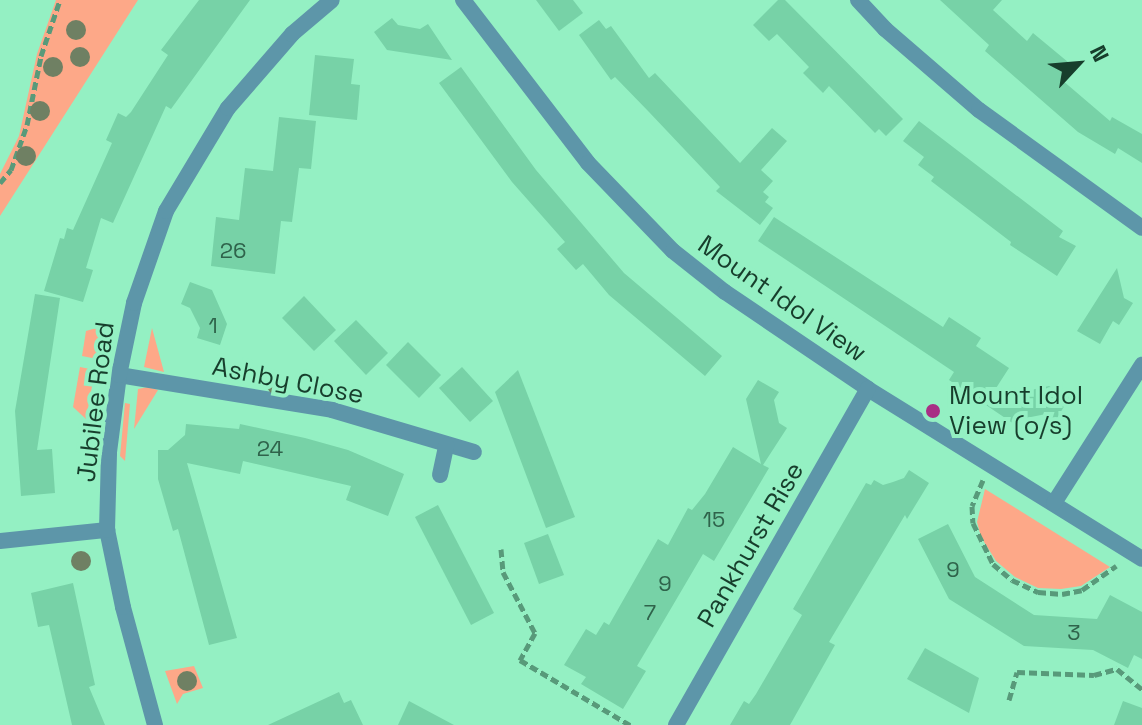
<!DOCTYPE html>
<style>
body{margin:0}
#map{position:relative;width:1142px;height:725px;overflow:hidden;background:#94f0c3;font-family:"Space Grotesk",sans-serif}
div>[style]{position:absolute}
.green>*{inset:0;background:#fda888}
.building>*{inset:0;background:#77d2a7}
.path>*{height:5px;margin-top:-2.5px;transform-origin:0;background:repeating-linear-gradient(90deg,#589a7a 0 8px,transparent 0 12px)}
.minor>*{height:16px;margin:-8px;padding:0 8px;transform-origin:8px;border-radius:8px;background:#5d96a9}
.trees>*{width:20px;height:20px;margin:-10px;border-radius:50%;background:#6f8063}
.dots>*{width:22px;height:22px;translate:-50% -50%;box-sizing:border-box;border:4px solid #94f0c3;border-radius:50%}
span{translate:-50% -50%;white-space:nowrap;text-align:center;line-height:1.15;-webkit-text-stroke:8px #94f0c3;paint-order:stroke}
.number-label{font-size:22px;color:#2f634b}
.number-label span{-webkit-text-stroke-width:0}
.street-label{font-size:26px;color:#173e2c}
.poi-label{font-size:26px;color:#173e2c}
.left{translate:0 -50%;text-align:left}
.north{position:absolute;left:1038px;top:24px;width:80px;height:80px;-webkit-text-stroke:6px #94f0c3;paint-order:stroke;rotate:64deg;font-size:22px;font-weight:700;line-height:32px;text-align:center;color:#173e2c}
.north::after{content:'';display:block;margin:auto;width:28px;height:36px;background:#173e2c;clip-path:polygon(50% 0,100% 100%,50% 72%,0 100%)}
</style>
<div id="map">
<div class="green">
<div style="clip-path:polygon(56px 0,138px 0,0 216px,0 174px,19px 136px,37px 54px)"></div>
<div style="clip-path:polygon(103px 326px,97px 359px,82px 356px,86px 331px)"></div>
<div style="clip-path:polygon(152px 328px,164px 372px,144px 367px)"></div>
<div style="clip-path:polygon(80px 367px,95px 370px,86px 419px,73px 407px)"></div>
<div style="clip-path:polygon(148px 387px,158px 390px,134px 429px,138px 389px)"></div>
<div style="clip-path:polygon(125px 403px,130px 404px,125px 461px,120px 456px)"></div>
<div style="clip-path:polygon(985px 489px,1110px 567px,1081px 586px,1061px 589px,1038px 588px,1015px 577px,996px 561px,981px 537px,977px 522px)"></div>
<div style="clip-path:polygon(194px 666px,203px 688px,183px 694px,177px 704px,165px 671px)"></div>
</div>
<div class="building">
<div style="clip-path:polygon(199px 0,250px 0,171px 109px,166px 106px,113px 223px,101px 218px,86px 268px,93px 270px,83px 302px,44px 291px,60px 238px,64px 239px,67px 228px,73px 230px,112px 143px,106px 140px,118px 113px,126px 117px,131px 112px,168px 55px,161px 50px)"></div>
<div style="clip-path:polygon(536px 0,573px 0,583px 13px,559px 31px)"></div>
<div style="clip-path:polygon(778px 0,785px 0,903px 119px,886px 136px,879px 129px,875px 133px,829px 86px,823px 93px,803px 73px,809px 67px,777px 34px,769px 41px,753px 25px)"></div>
<div style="clip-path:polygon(940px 0,1002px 0,993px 10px,1027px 41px,1033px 33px,1074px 67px,1062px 80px,1110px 121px,1112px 117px,1142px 134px,1142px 163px,1118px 148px,1115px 154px,1078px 132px,985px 51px,989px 45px)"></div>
<div style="clip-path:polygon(392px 18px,398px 25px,420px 29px,428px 24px,452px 60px,387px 50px,374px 32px)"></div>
<div style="clip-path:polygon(599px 20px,606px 29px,611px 26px,649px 78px,655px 73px,740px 163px,772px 128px,787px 141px,761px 170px,773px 181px,763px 192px,769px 197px,765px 202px,773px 208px,760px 225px,716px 191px,720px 187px,649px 112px,615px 77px,611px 80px,579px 35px)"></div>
<div style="clip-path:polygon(315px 55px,354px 59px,351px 84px,360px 85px,357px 120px,309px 115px)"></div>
<div style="clip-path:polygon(461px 67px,536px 170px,624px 273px,722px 356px,705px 376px,609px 295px,583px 264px,576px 270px,557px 249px,565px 242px,512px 182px,439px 83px)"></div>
<div style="clip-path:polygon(279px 117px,316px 121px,311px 169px,299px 168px,292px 222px,281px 221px,275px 274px,211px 266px,216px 217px,239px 220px,245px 168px,273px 171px)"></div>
<div style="clip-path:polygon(919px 121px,1063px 231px,1059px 237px,1076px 246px,1057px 276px,1010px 245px,1011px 242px,931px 181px,934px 177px,918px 165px,924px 157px,903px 141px)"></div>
<div style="clip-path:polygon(774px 217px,943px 327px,949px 317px,981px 338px,976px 346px,1009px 368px,989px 399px,1049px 386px,1069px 398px,1056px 420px,1046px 414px,1021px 419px,1017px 426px,949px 380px,954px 372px,758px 241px)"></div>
<div style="clip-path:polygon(1117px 268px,1124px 298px,1133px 303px,1119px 325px,1113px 321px,1100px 344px,1077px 331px)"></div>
<div style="clip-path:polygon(190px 282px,212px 290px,227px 324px,220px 345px,197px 338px,200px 328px,190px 308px,181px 304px)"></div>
<div style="clip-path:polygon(35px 294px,60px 298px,37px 450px,52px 449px,55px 493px,21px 496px,15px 411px)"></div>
<div style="clip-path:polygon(304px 296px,336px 330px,314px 351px,282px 318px)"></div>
<div style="clip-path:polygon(356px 320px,388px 353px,366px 375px,334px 341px)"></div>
<div style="clip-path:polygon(408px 342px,441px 375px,419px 398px,386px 365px)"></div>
<div style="clip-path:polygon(462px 367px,493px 401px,470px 422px,439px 388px)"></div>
<div style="clip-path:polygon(518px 370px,575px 517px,546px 528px,495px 392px)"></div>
<div style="clip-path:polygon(758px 380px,779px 392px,774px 400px,779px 423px,787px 428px,763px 465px,769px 468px,714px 561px,703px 554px,656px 634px,637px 666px,646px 671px,623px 709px,581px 684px,586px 677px,564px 665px,586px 629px,596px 635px,604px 622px,609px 625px,658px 539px,668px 545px,688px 508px,692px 510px,705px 494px,733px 447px,761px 464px,746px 399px)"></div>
<div style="clip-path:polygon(186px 424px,239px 429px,240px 424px,305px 438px,348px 450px,404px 474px,388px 516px,346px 500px,351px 486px,243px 461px,240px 474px,187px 463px,237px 638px,209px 645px,178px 529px,173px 531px,158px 479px,158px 450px,168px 450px,185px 435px)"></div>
<div style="clip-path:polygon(909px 470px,929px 483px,907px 519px,905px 515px,829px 642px,835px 645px,790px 725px,730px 725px,744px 701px,749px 704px,756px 694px,802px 615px,793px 609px,866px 483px,871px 485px,874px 480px,883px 485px,893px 482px,904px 478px)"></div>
<div style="clip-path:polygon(438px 505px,494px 613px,471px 625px,415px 517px)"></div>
<div style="clip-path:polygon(948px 524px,975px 577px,1034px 615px,1097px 619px,1110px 595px,1142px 612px,1142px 659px,1134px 655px,1128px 668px,1093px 650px,1024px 646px,949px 599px,918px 539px)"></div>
<div style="clip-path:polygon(548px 534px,564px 575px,539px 584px,524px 543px)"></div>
<div style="clip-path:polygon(73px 583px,95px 685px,89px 687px,105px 725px,72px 725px,49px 625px,38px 627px,31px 593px)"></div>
<div style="clip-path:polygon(925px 648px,979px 678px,969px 713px,907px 679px)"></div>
<div style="clip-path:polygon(339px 692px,344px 703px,351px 700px,363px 725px,268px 725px)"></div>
<div style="clip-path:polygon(409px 701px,454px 725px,398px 725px)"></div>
<div style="clip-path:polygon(1123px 701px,1142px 708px,1142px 725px,1114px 725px)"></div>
</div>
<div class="path">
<div style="left:0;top:183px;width:17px;rotate:-50deg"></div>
<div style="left:11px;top:170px;width:48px;rotate:-70.4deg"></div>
<div style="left:27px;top:125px;width:70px;rotate:-78.5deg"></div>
<div style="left:41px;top:56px;width:59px;rotate:-71.3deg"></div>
<div style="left:983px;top:480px;width:28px;rotate:113deg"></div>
<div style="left:972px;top:506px;width:17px;rotate:87deg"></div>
<div style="left:973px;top:523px;width:46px;rotate:64deg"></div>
<div style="left:993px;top:564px;width:25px;rotate:40deg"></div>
<div style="left:1012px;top:580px;width:29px;rotate:25deg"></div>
<div style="left:1038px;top:592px;width:24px;rotate:5deg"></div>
<div style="left:1062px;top:594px;width:20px;rotate:-11deg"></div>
<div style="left:1082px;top:590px;width:42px;rotate:-35.2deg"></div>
<div style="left:501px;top:549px;width:23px;rotate:85deg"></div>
<div style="left:503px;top:572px;width:69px;rotate:62.3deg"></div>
<div style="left:535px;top:633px;width:31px;rotate:119deg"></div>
<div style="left:520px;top:660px;width:128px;rotate:30.6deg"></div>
<div style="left:1009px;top:700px;width:29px;rotate:-74deg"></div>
<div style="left:1017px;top:672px;width:77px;rotate:2.2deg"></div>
<div style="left:1094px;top:675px;width:24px;rotate:-15deg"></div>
<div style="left:1117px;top:669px;width:32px;rotate:39deg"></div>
</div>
<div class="minor">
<div style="left:463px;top:0;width:205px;rotate:52.5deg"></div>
<div style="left:588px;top:163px;width:122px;rotate:46deg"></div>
<div style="left:673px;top:251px;width:66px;rotate:38.3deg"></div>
<div style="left:725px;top:292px;width:173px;rotate:34.1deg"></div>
<div style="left:868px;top:389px;width:322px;rotate:31.8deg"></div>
<div style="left:858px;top:0;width:40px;rotate:47deg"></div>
<div style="left:885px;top:29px;width:124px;rotate:40.8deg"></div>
<div style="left:979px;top:110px;width:201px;rotate:35.9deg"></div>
<div style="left:119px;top:375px;width:216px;rotate:9.3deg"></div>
<div style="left:332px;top:410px;width:148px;rotate:16.5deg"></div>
<div style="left:440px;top:475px;width:30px;rotate:-78deg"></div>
<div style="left:1054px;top:503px;width:164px;rotate:-57.5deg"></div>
<div style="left:0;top:541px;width:108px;rotate:-5.9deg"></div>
<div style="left:155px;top:725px;width:122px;rotate:-105.2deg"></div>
<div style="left:123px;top:607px;width:79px;rotate:-101.7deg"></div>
<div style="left:107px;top:530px;width:78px;rotate:-88.5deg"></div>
<div style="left:109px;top:452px;width:78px;rotate:-82.6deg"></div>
<div style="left:119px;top:375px;width:74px;rotate:-78.2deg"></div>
<div style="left:134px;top:303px;width:97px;rotate:-70.8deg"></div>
<div style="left:166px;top:211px;width:120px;rotate:-59deg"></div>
<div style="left:228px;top:108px;width:98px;rotate:-49.1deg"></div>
<div style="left:292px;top:34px;width:52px;rotate:-40.4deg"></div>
<div style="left:676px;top:725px;width:387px;rotate:-60.3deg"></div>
</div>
<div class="trees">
<div style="left:76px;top:30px"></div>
<div style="left:80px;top:57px"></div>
<div style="left:53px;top:67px"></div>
<div style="left:40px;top:111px"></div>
<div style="left:26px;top:156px"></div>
<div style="left:277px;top:385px"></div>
<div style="left:81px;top:561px"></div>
<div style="left:187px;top:681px"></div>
</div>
<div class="dots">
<div style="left:933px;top:411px;background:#a82f85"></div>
</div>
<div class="number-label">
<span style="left:233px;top:251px">26</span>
<span style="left:213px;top:326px">1</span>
<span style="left:270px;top:449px">24</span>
<span style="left:714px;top:520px">15</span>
<span style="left:953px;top:570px">9</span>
<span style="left:665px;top:584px">9</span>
<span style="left:650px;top:613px">7</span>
<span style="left:1074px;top:633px">3</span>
</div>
<div class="street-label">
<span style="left:782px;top:299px;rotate:35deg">Mount Idol View</span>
<span style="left:288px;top:381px;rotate:11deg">Ashby Close</span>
<span style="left:96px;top:402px;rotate:-83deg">Jubilee Road</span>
<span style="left:751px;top:545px;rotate:-60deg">Pankhurst Rise</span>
</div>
<div class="poi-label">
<span class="left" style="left:949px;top:411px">Mount Idol<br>View (o/s)</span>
</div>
<div class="north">N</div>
</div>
